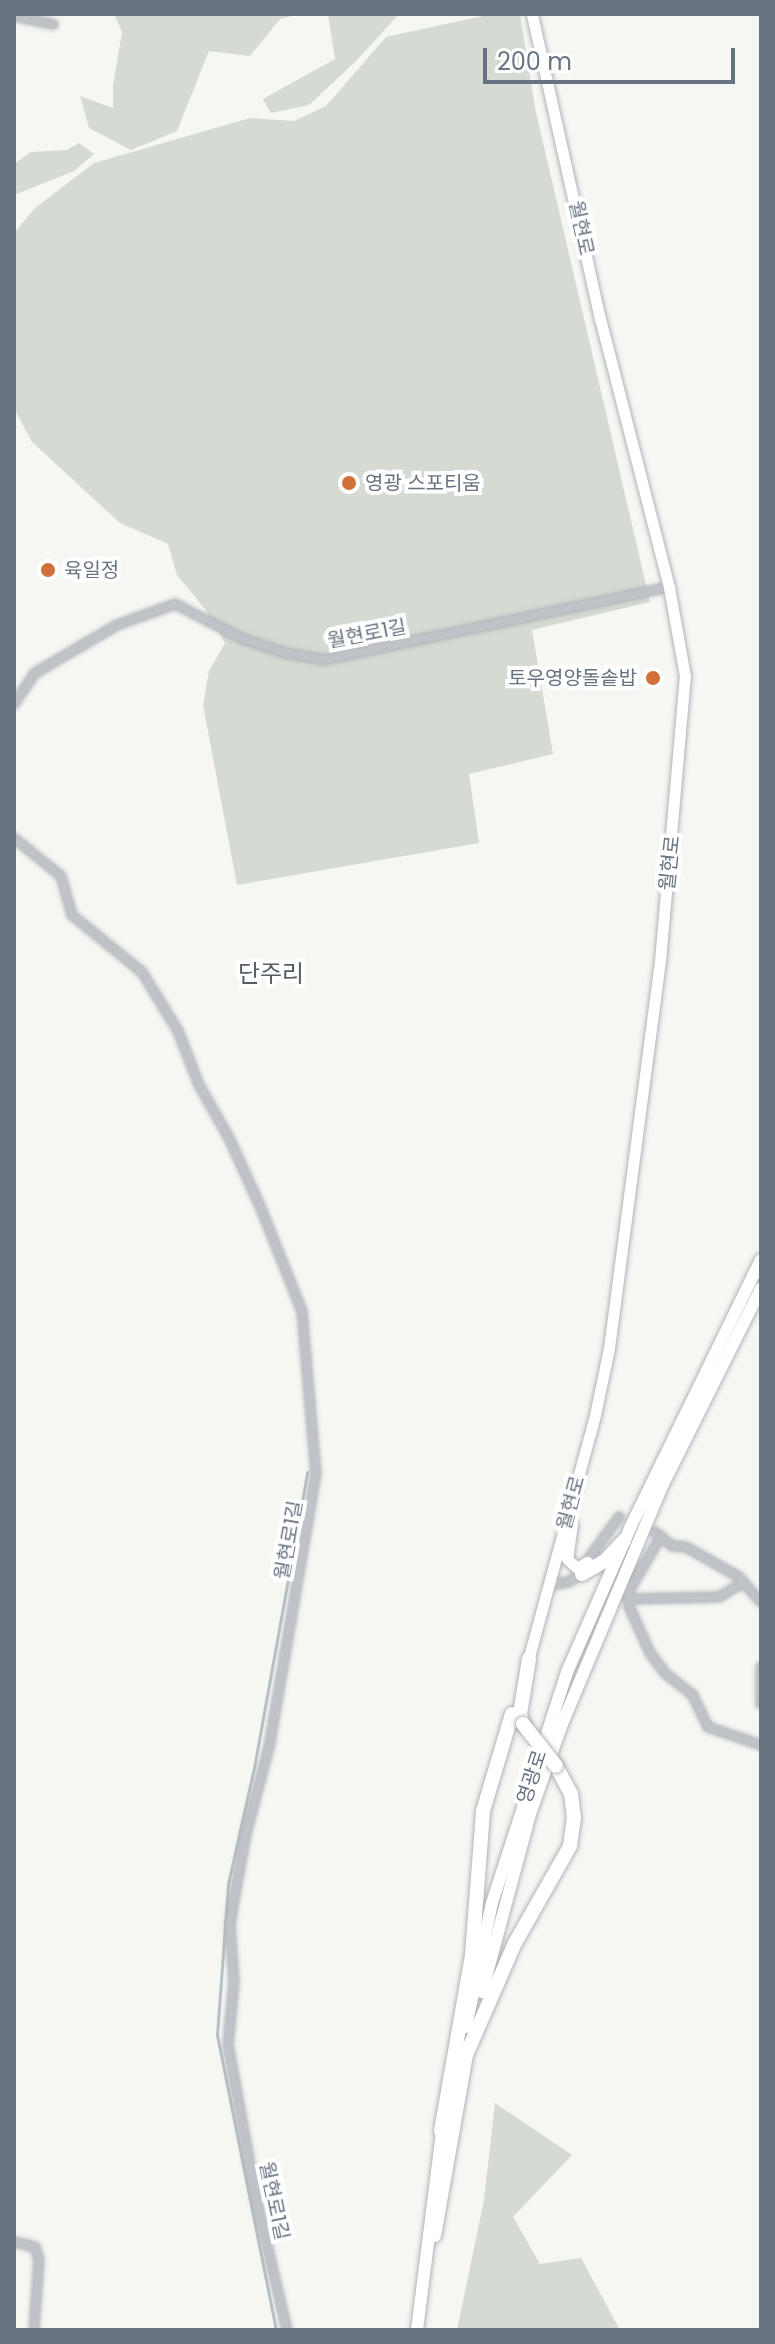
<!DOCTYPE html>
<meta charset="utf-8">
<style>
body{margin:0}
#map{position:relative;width:775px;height:2344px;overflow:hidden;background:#f6f6f3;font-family:Poppins,"Noto Sans KR",sans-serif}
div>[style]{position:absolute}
.green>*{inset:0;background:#d5dad3}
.stream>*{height:3px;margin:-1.5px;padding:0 1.5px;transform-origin:1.5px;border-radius:1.5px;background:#b7c0c5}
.roads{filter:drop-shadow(0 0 2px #b0b4b9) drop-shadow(0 0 2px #b0b4b9)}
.street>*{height:8px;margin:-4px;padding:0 4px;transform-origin:4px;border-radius:4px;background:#bfc2c6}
.secondary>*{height:11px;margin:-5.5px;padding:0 5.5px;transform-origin:5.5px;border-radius:5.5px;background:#fff}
.primary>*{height:12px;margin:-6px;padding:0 6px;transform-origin:6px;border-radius:6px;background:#fff}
.highway>*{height:14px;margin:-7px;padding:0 7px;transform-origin:7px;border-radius:7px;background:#fff}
.bridges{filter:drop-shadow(0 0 2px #b2b5b8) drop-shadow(0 0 2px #b2b5b8)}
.highway-bridge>*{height:14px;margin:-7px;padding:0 7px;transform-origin:7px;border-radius:7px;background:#fff}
.dots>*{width:22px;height:22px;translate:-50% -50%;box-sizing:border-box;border:4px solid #fff;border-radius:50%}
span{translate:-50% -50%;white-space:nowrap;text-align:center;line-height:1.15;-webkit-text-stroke:8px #fff;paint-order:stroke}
.street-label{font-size:20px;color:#687381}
.poi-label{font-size:20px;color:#687381}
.left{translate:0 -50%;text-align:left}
.right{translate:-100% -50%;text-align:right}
.quarter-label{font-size:24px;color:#555d67}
.frame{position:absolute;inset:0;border:16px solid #687381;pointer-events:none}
.scale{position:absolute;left:483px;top:48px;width:252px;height:36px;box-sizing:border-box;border:4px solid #687381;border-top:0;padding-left:10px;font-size:24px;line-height:28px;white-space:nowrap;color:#687381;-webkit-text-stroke:6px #fff;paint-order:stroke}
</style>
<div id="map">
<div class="green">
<div style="clip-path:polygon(114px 14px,299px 14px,280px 19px,250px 56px,209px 51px,177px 131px,131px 150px,89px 128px,80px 96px,113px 108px,113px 86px,122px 32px)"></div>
<div style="clip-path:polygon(328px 14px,399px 14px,357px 60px,309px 105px,271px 113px,263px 99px,335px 59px)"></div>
<div style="clip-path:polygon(492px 14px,520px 14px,535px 108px,650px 602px,532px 630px,553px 754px,469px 774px,479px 843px,237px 885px,203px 705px,209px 671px,225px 643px,205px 609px,177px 575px,168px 544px,120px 523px,32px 442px,14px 408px,14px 233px,35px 208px,94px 163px,250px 118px,294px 121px,326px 106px,386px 37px)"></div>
<div style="clip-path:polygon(79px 143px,94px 154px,74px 171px,14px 195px,14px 164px,31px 152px,67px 150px)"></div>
<div style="clip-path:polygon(495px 2103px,572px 2155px,513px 2217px,540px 2264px,581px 2258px,620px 2330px,457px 2330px,484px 2200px)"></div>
</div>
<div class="stream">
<div style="left:276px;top:2330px;width:301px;rotate:-101.3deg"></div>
<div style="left:217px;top:2035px;width:151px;rotate:-85.8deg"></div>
<div style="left:228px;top:1884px;width:119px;rotate:-77.4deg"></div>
<div style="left:254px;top:1768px;width:301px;rotate:-79.8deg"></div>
</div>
<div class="roads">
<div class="street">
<div style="left:14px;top:16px;width:40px;rotate:12deg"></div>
<div style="left:14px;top:704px;width:37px;rotate:-56deg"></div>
<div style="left:35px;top:673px;width:95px;rotate:-30.3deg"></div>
<div style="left:117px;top:625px;width:62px;rotate:-19.9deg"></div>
<div style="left:175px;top:604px;width:76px;rotate:27.2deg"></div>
<div style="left:243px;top:639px;width:44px;rotate:18.4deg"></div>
<div style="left:285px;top:653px;width:39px;rotate:10deg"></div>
<div style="left:323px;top:660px;width:354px;rotate:-11.9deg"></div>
<div style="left:14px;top:838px;width:60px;rotate:39deg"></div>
<div style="left:61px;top:876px;width:41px;rotate:74.2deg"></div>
<div style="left:72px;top:915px;width:90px;rotate:39.2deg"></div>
<div style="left:142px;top:972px;width:69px;rotate:58.6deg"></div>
<div style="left:178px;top:1031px;width:58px;rotate:68.7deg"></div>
<div style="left:199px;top:1085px;width:61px;rotate:60.5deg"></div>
<div style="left:229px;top:1138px;width:75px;rotate:65.5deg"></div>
<div style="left:260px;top:1206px;width:113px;rotate:68.2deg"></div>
<div style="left:302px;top:1311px;width:163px;rotate:85.1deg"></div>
<div style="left:316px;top:1473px;width:274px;rotate:99.7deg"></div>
<div style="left:270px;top:1743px;width:94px;rotate:104.8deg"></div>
<div style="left:246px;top:1834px;width:72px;rotate:100.4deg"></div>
<div style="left:233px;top:1905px;width:21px;rotate:98deg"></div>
<div style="left:230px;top:1926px;width:56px;rotate:85.9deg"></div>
<div style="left:234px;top:1982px;width:63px;rotate:95.4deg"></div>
<div style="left:228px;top:2045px;width:156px;rotate:79.6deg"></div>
<div style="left:256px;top:2198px;width:136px;rotate:76.8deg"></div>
<div style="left:655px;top:1532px;width:22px;rotate:39deg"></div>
<div style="left:672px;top:1546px;width:14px;rotate:4deg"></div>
<div style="left:686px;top:1547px;width:61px;rotate:29.5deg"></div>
<div style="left:739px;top:1577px;width:33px;rotate:49deg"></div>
<div style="left:661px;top:1536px;width:64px;rotate:120.2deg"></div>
<div style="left:629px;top:1591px;width:15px;rotate:90deg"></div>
<div style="left:629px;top:1606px;width:51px;rotate:65.9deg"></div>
<div style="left:650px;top:1653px;width:26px;rotate:53deg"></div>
<div style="left:666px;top:1674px;width:33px;rotate:38deg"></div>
<div style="left:692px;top:1694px;width:37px;rotate:64deg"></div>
<div style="left:708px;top:1727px;width:56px;rotate:18.8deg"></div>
<div style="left:547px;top:1586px;width:21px;rotate:-11deg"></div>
<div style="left:568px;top:1582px;width:16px;rotate:-30deg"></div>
<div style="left:582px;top:1574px;width:17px;rotate:-66deg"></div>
<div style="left:589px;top:1558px;width:51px;rotate:-53.8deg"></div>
<div style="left:628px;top:1599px;width:91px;rotate:-1.3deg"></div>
<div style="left:719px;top:1597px;width:29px;rotate:-31deg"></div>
<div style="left:761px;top:1667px;width:37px;rotate:90deg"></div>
<div style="left:14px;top:2242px;width:22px;rotate:13deg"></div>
<div style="left:35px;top:2247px;width:14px;rotate:73deg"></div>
<div style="left:39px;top:2260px;width:70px;rotate:94.1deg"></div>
</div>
<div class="secondary">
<div style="left:572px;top:1524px;width:35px;rotate:98deg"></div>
<div style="left:567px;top:1559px;width:13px;rotate:42deg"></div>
<div style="left:577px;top:1568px;width:12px;rotate:-31deg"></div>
<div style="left:527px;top:1664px;width:258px;rotate:-74.7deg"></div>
<div style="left:595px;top:1415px;width:68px;rotate:-78.2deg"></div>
<div style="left:609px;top:1348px;width:390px;rotate:-82.5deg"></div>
<div style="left:660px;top:961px;width:286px;rotate:-85deg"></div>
<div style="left:685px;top:676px;width:90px;rotate:-100.2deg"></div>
<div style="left:669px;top:587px;width:277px;rotate:-104.4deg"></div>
<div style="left:600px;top:319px;width:312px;rotate:-102.6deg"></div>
</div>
<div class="primary">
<div style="left:482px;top:1992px;width:188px;rotate:-74.9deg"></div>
<div style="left:531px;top:1811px;width:92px;rotate:-70.4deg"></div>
<div style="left:562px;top:1724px;width:260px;rotate:-67.2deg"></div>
<div style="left:663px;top:1484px;width:219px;rotate:-63.4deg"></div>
<div style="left:466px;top:2027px;width:127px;rotate:-78.2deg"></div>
<div style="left:492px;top:1903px;width:243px;rotate:-72deg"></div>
<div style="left:567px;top:1672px;width:159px;rotate:-66.3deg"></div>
<div style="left:631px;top:1526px;width:296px;rotate:-64deg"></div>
<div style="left:435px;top:2236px;width:190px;rotate:-80deg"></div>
<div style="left:417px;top:2330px;width:209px;rotate:-82.8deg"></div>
</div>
<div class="highway">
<div style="left:582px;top:1574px;width:28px;rotate:-30deg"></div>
<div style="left:606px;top:1560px;width:26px;rotate:-47deg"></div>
<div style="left:523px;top:1724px;width:10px;rotate:-107deg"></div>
<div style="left:520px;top:1714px;width:56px;rotate:-80.7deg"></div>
<div style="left:466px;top:2055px;width:122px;rotate:-66.4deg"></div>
<div style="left:515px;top:1943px;width:112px;rotate:-60.4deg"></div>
<div style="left:570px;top:1846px;width:28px;rotate:-82deg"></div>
<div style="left:574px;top:1818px;width:24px;rotate:-97deg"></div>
<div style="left:571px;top:1794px;width:32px;rotate:-118deg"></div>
<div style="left:441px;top:2131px;width:179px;rotate:-80deg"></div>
<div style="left:472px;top:1955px;width:144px;rotate:-85.6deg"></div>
<div style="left:483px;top:1811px;width:101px;rotate:-73.4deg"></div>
</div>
</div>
<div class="bridges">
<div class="highway-bridge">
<div style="left:523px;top:1724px;width:53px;rotate:51.8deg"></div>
</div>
</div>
<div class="dots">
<div style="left:349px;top:483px;background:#d06f39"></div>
<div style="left:48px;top:570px;background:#d06f39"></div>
<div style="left:653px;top:678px;background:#d06f39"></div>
</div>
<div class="street-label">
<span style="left:581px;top:228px;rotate:78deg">월현로</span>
<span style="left:367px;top:634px;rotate:-11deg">월현로1길</span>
<span style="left:670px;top:863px;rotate:-84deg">월현로</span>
<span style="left:571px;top:1503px;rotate:-75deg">월현로</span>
<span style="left:289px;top:1540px;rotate:-80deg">월현로1길</span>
<span style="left:532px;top:1777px;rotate:-72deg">영광로</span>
<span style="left:274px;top:2201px;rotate:78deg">월현로1길</span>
</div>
<div class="poi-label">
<span class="left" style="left:365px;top:483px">영광 스포티움</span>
<span class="left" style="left:64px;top:570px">육일정</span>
<span class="right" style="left:637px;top:678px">토우영양돌솥밥</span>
</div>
<div class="quarter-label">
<span style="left:271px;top:974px">단주리</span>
</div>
<div class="frame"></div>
<div class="scale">200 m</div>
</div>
